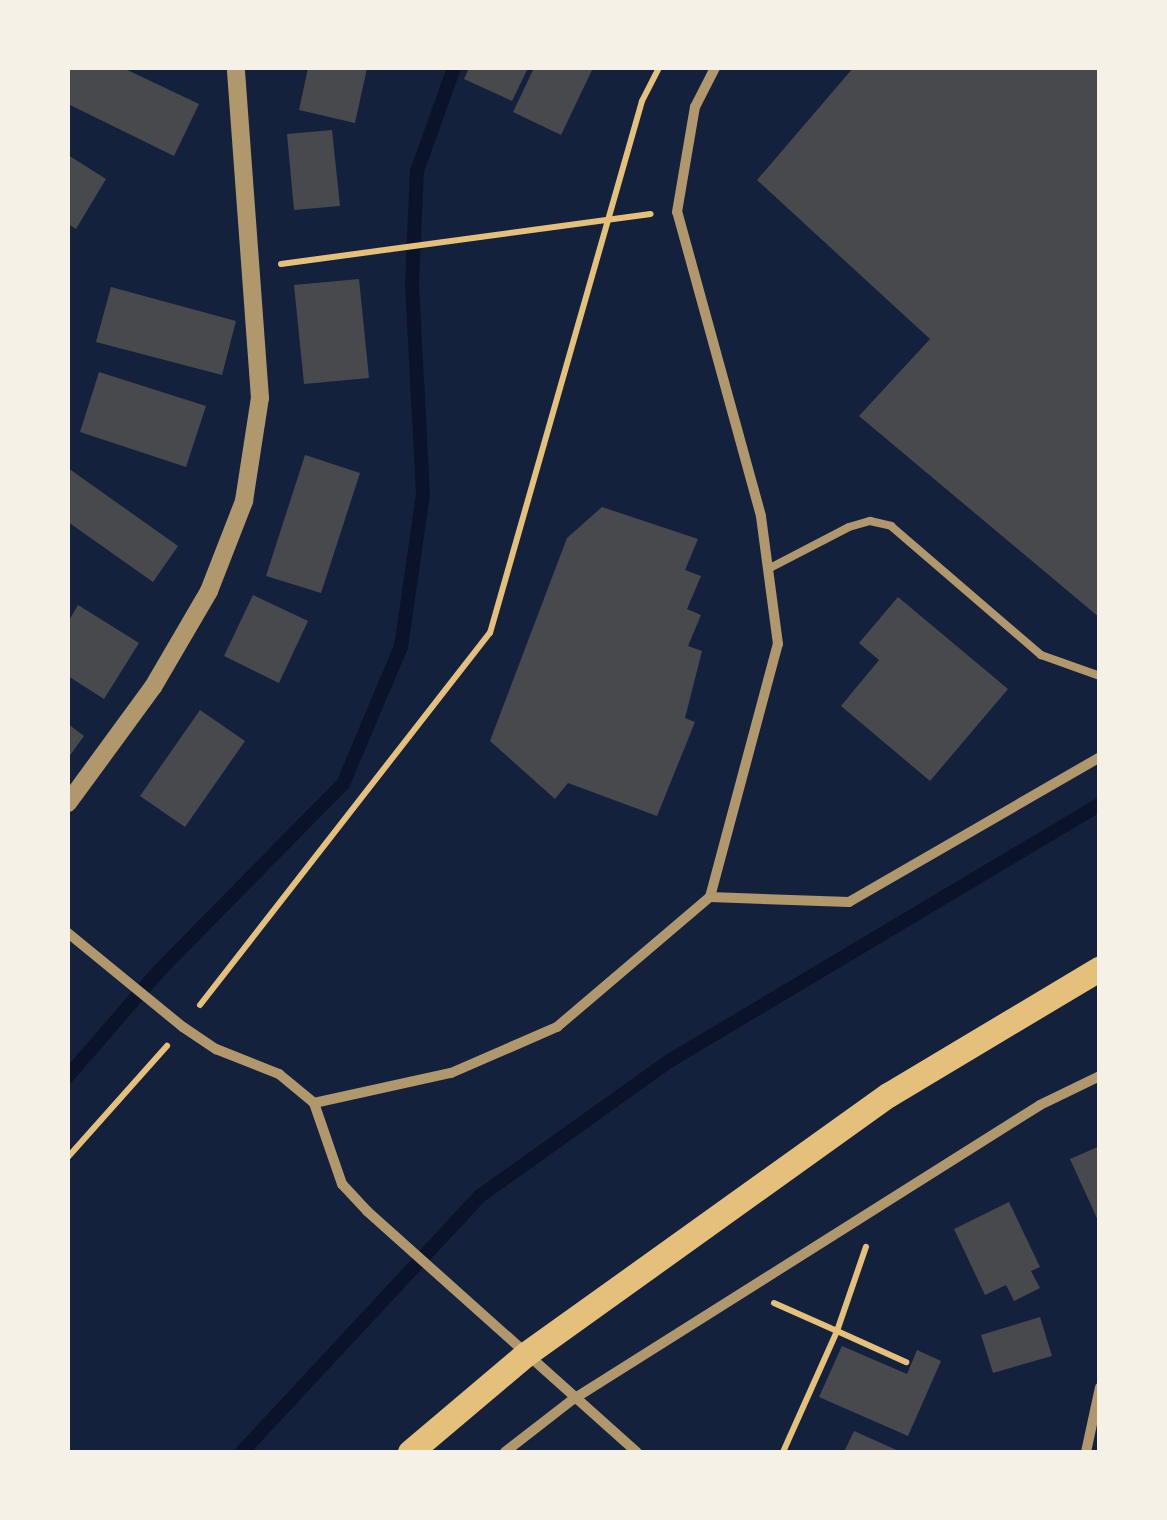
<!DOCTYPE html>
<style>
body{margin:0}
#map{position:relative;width:1167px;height:1520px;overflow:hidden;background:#14213d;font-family:Spectral,serif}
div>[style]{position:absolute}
.stream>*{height:14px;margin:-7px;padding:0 7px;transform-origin:7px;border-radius:7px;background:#0b132b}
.building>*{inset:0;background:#48494c}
.path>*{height:6px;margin:-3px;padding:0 3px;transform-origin:3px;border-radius:3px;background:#e5c07b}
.service>*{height:8px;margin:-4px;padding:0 4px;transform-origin:4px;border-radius:4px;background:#b1986c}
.minor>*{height:10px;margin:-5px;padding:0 5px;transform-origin:5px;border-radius:5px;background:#b1986c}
.tertiary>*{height:18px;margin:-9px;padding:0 9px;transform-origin:9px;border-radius:9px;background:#b1986c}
.primary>*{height:25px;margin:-12.5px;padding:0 12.5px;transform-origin:12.5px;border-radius:12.5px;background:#e5c07b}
span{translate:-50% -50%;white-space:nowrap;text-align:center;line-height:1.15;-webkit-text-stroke:8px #f6f1e7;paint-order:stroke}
.frame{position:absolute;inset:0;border:70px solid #f6f1e7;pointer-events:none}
</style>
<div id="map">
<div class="stream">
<div style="left:68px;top:1076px;width:139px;rotate:-49.1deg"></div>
<div style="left:159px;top:971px;width:262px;rotate:-45.5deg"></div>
<div style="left:343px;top:784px;width:149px;rotate:-67.1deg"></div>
<div style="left:401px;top:647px;width:155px;rotate:-81.8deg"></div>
<div style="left:423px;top:494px;width:210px;rotate:-93deg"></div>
<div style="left:412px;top:284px;width:113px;rotate:-87.5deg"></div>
<div style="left:417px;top:171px;width:109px;rotate:-70.2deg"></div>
<div style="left:242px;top:1452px;width:350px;rotate:-47.1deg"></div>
<div style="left:480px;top:1196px;width:234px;rotate:-35.5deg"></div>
<div style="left:671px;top:1060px;width:500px;rotate:-30.8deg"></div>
</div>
<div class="building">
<div style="clip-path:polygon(69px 68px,123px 68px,199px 104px,174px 156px,68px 104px)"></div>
<div style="clip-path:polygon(308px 68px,367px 68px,355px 123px,299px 110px)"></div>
<div style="clip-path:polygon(469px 68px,528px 68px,512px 101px,464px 79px)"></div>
<div style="clip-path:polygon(534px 68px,593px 68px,561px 135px,513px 112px)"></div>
<div style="clip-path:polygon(853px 68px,1100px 68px,1100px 618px,859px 416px,930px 339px,757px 180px)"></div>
<div style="clip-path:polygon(332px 130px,340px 206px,294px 210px,287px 134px)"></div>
<div style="clip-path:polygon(68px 155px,106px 179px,76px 229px,68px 224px)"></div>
<div style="clip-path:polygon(359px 279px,369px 378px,304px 384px,294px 285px)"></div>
<div style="clip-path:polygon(111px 287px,236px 321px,222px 375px,96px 342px)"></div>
<div style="clip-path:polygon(99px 372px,206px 406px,186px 467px,80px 432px)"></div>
<div style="clip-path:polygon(305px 455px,360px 473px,321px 593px,266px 576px)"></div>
<div style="clip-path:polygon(68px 468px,178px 546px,153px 582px,68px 522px)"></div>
<div style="clip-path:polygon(602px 507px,698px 539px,685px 570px,701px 576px,687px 609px,701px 615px,688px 646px,702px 651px,685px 718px,695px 722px,657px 816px,568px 783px,555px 799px,490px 741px,567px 538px)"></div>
<div style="clip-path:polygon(253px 595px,308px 621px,279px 683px,224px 656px)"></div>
<div style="clip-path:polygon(898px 597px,1008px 689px,930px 781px,841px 706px,879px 660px,859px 643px)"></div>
<div style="clip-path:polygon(78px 605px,139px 643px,104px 699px,68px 676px,68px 622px)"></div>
<div style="clip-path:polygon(200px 710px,245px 741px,185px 827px,140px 796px)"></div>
<div style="clip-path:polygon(68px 724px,84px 736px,68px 758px)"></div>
<div style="clip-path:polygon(1100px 1146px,1100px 1225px,1070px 1159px)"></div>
<div style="clip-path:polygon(1009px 1202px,1040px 1267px,1031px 1271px,1040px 1288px,1014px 1301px,1006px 1285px,985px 1295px,954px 1229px)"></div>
<div style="clip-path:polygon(1040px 1317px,1052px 1356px,993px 1373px,981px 1335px)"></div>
<div style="clip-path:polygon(842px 1346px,907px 1374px,917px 1350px,941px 1361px,908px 1436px,819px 1397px)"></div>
<div style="clip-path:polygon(854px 1431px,901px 1452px,844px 1452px)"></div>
</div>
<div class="path">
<div style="left:281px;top:264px;width:373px;rotate:-7.7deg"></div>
<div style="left:200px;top:1005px;width:472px;rotate:-52.1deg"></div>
<div style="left:490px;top:633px;width:553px;rotate:-74.05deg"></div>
<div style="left:642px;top:101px;width:37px;rotate:-63deg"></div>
<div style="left:68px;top:1157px;width:149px;rotate:-48.3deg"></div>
<div style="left:774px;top:1303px;width:69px;rotate:24deg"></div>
<div style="left:837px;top:1331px;width:89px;rotate:-71deg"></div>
<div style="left:783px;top:1452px;width:133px;rotate:-65.9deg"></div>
<div style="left:837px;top:1331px;width:76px;rotate:24.2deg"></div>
</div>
<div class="service">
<div style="left:768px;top:569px;width:91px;rotate:-27.4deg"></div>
<div style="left:849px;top:527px;width:22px;rotate:-16deg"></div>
<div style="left:870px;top:521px;width:22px;rotate:13deg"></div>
<div style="left:891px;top:526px;width:198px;rotate:40.7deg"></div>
<div style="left:1041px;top:655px;width:63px;rotate:19.6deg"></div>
</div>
<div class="minor">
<div style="left:710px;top:897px;width:139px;rotate:2.1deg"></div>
<div style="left:849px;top:902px;width:290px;rotate:-30deg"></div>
<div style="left:68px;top:933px;width:149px;rotate:39.3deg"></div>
<div style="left:183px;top:1027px;width:40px;rotate:34deg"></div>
<div style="left:216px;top:1049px;width:68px;rotate:21.6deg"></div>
<div style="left:279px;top:1074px;width:45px;rotate:39.6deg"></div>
<div style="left:314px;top:1103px;width:86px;rotate:70.9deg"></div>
<div style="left:342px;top:1184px;width:37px;rotate:47deg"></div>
<div style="left:367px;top:1211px;width:362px;rotate:41.8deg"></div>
<div style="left:314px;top:1103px;width:140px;rotate:-12.4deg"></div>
<div style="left:451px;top:1073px;width:116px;rotate:-23.5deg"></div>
<div style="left:557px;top:1027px;width:201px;rotate:-40.4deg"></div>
<div style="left:710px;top:897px;width:262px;rotate:-75deg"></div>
<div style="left:778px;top:644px;width:129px;rotate:-97.6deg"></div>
<div style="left:761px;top:516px;width:315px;rotate:-105.4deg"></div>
<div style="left:677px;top:212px;width:107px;rotate:-80.3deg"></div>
<div style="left:695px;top:107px;width:44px;rotate:-62.9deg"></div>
<div style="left:505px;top:1452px;width:85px;rotate:-37.8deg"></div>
<div style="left:572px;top:1400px;width:553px;rotate:-32.22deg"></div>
<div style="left:1040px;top:1105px;width:67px;rotate:-25.8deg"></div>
<div style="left:1086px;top:1452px;width:66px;rotate:-77.8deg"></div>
</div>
<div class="tertiary">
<div style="left:68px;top:803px;width:144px;rotate:-53.8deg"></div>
<div style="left:153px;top:687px;width:111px;rotate:-59.7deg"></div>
<div style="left:209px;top:591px;width:97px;rotate:-68.7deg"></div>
<div style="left:244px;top:501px;width:104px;rotate:-81.2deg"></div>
<div style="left:260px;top:398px;width:331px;rotate:-94.2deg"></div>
</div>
<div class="primary">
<div style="left:410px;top:1452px;width:152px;rotate:-40.2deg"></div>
<div style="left:526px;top:1354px;width:445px;rotate:-35.6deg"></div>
<div style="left:888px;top:1095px;width:247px;rotate:-30.9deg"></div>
</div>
<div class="frame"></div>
</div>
